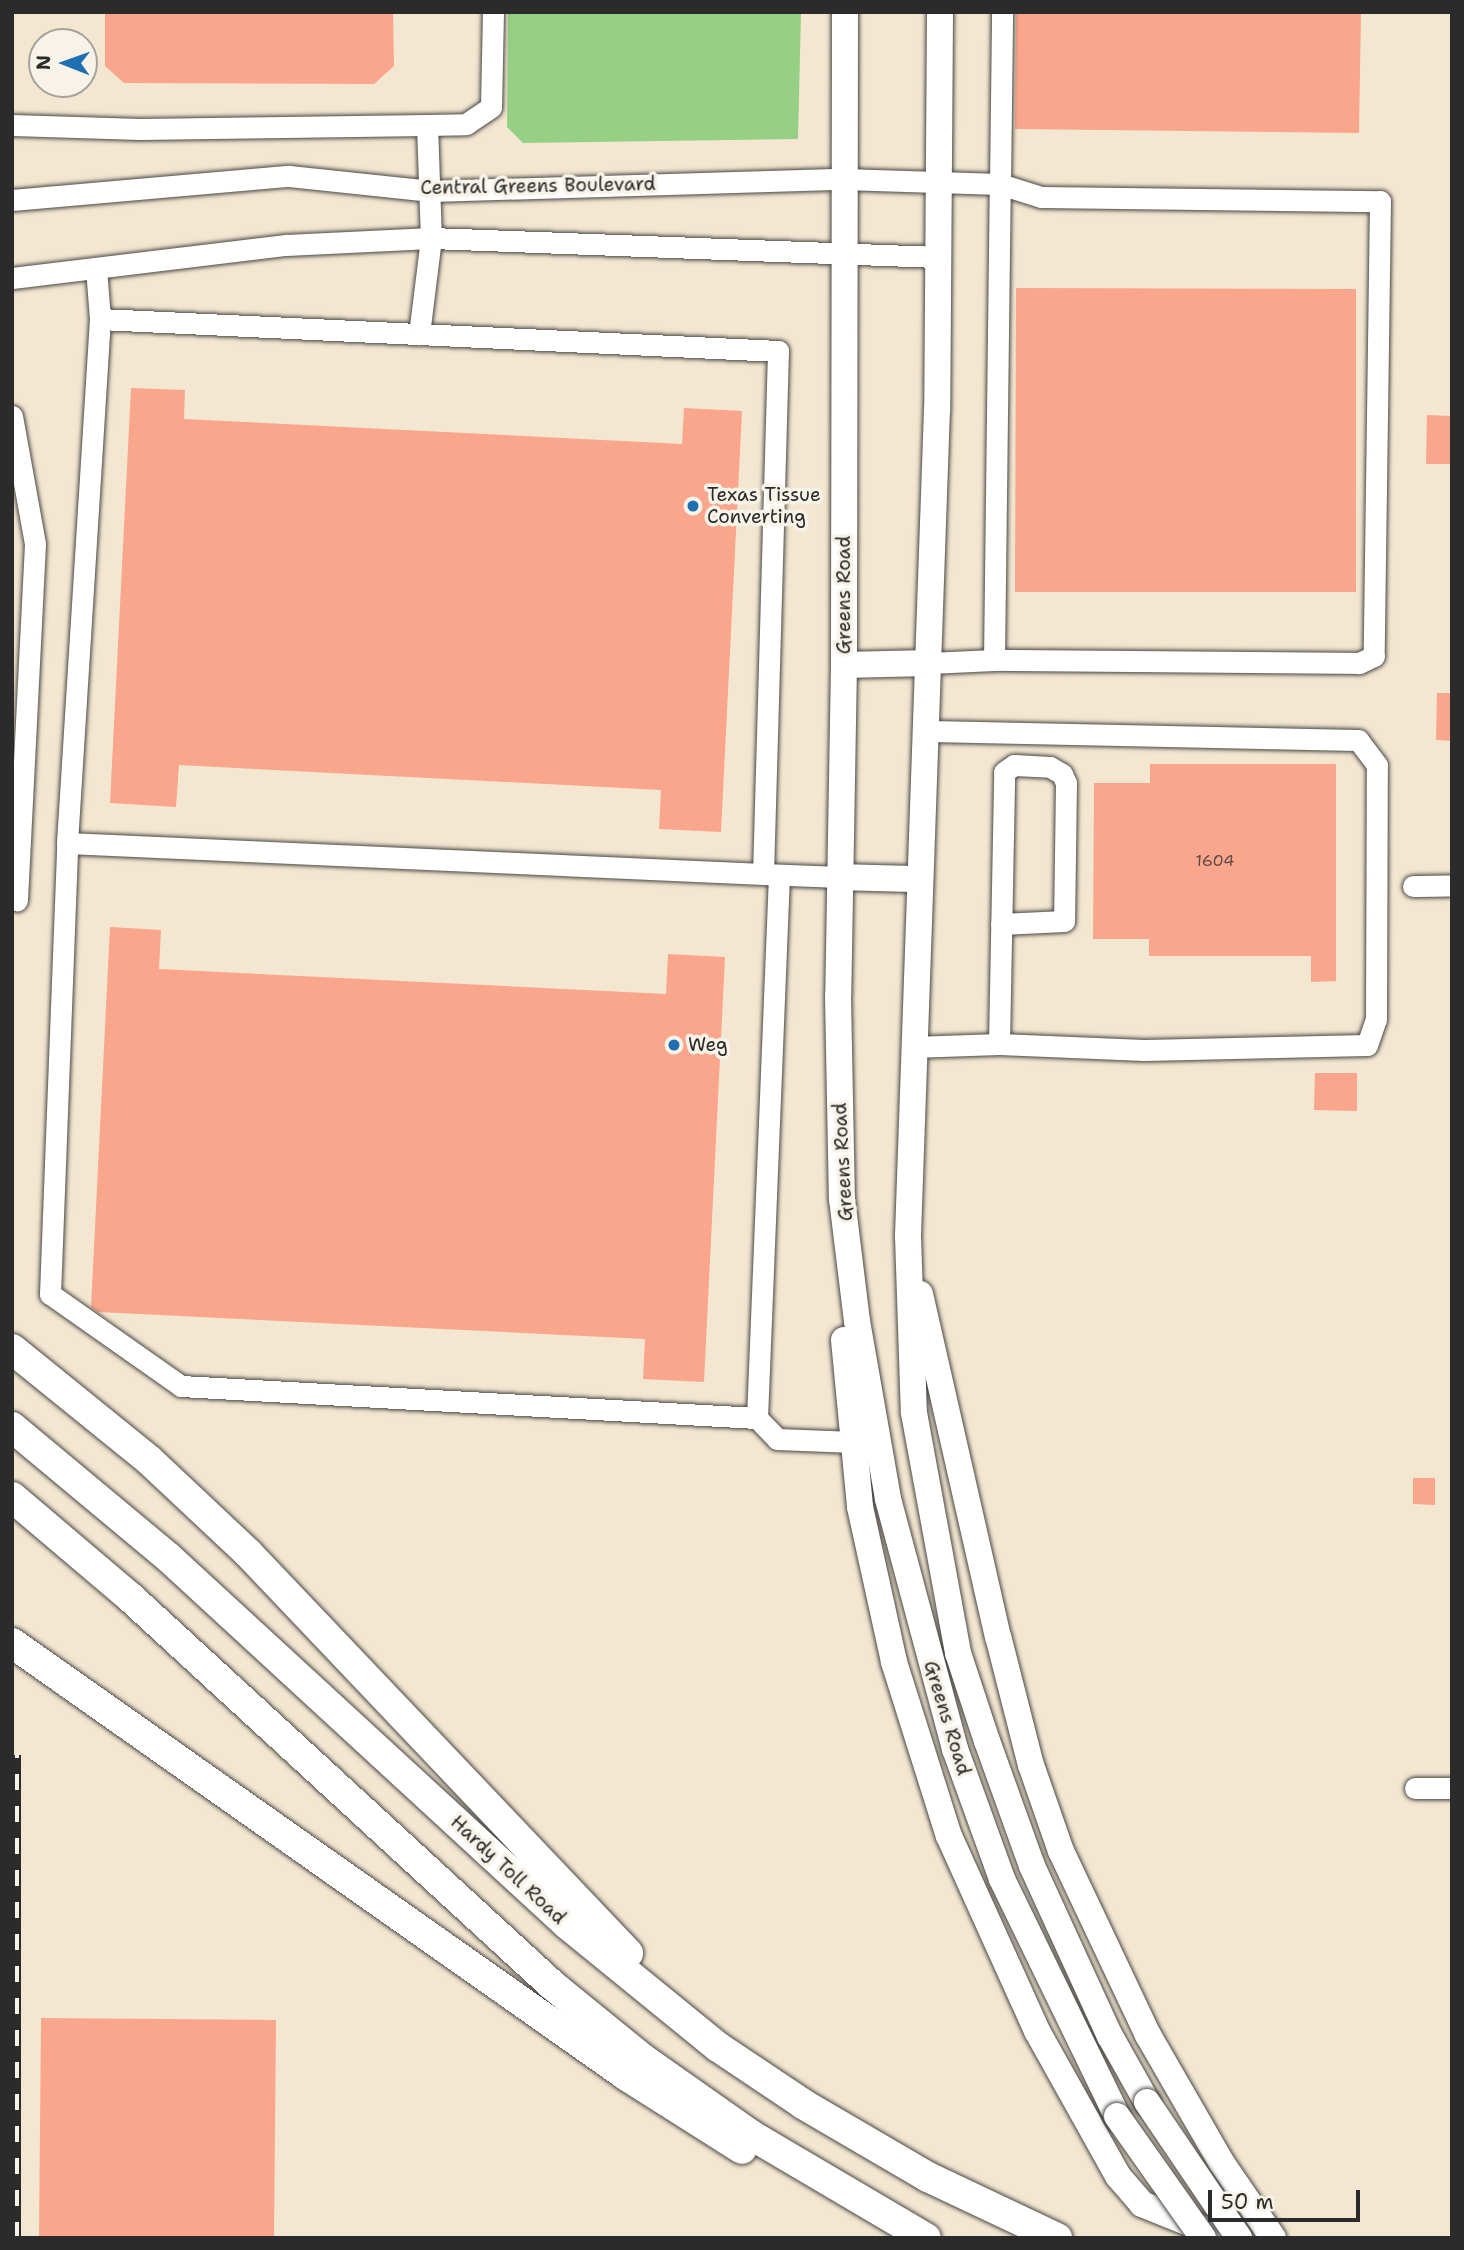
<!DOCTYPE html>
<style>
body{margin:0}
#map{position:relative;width:1464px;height:2250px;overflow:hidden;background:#f3e7d1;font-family:"Shantell Sans",sans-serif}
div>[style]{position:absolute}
.green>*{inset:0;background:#95d084}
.building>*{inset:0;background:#faa68c}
.roads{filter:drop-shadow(0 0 2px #494744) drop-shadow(0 0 2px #494744)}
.minor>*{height:21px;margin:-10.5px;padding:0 10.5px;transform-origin:10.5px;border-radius:10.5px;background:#fff}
.major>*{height:26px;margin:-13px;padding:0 13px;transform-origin:13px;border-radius:13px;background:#fff}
.highway>*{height:30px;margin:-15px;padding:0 15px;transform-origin:15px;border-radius:15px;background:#fff}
.rail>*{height:8px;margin-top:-4px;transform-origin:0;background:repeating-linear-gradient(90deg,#f7f3e8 0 16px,#2b2b2b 0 32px);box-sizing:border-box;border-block:2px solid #2b2b2b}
.bridges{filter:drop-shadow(0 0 2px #494744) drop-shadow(0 0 2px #494744)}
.major-bridge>*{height:26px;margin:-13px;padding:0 13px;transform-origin:13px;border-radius:13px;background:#fff}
.dots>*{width:19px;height:19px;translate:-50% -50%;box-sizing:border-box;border:4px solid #f7f3e8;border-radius:50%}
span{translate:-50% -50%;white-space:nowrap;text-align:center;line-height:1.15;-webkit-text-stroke:7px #f7f3e8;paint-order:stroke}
.number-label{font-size:16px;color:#5f4a43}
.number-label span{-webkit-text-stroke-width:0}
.street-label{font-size:19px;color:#2b2b2b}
.poi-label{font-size:19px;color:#2b2b2b}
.left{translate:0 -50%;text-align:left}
.frame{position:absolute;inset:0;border:14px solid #2b2b2b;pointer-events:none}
.north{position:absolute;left:28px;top:28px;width:70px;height:70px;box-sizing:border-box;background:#f7f3e8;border:2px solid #a5a39c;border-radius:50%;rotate:271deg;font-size:19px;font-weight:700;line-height:28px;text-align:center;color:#2b2b2b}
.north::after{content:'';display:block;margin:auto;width:24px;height:32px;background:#1f6fb2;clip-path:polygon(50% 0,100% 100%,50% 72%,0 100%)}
.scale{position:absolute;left:1208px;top:2190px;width:152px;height:32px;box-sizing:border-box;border:4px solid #2b2b2b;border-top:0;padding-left:9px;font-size:21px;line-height:24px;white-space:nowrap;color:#2b2b2b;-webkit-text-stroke:5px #f7f3e8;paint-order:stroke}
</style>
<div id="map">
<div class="green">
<div style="clip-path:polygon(508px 12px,801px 12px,798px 139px,523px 143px,507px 127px)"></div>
</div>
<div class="building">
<div style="clip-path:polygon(105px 12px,393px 12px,394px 66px,374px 84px,124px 83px,105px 66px)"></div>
<div style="clip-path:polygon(1016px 12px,1361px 12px,1359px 133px,1015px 129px)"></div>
<div style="clip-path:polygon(1016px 288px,1356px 289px,1356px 592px,1015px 592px)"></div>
<div style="clip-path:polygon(131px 388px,185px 390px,184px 419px,682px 444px,684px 408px,742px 411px,721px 832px,659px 829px,661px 790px,179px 765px,176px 807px,110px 803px)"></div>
<div style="clip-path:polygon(1427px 415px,1452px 416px,1452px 464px,1426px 464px)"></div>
<div style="clip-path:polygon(1437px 693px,1452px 693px,1452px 741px,1436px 740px)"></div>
<div style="clip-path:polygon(1150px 764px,1336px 764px,1336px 981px,1311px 982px,1311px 956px,1149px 956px,1149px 939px,1093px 939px,1094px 783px,1150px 783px)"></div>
<div style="clip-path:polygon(110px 927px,161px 930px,159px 969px,666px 994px,668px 954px,725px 957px,704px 1382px,643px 1379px,645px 1339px,98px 1312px,91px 1307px)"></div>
<div style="clip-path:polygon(1315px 1073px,1357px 1073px,1357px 1111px,1314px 1110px)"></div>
<div style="clip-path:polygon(1413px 1478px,1435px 1478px,1435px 1505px,1413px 1504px)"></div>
<div style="clip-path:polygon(41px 2018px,276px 2020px,274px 2238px,39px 2238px)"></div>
</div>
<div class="roads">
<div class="minor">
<div style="left:12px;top:125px;width:128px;rotate:1.8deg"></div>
<div style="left:140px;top:129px;width:287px;rotate:-0.8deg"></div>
<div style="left:427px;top:125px;width:113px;rotate:88deg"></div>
<div style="left:431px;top:238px;width:97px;rotate:97.1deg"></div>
<div style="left:427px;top:125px;width:39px;rotate:-1deg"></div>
<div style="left:466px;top:124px;width:30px;rotate:-34deg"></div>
<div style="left:491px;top:107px;width:95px;rotate:-88.8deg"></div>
<div style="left:12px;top:200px;width:278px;rotate:-5deg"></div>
<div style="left:289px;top:176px;width:143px;rotate:6deg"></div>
<div style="left:431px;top:191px;width:412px;rotate:-1.7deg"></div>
<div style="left:843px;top:179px;width:157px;rotate:1.8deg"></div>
<div style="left:1000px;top:184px;width:172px;rotate:-89.3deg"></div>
<div style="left:96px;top:268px;width:51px;rotate:85.5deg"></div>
<div style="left:12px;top:278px;width:276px;rotate:-6.9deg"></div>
<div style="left:286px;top:245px;width:145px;rotate:-2.8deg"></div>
<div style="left:431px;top:238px;width:506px;rotate:2.15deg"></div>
<div style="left:12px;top:416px;width:130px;rotate:79.8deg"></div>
<div style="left:35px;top:544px;width:357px;rotate:92.9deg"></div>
<div style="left:929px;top:663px;width:65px;rotate:-2.6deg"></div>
<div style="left:994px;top:660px;width:476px;rotate:-89.3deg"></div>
<div style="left:1000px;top:184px;width:43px;rotate:17.6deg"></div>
<div style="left:1041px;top:197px;width:339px;rotate:0.7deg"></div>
<div style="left:1380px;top:201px;width:455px;rotate:90.8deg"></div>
<div style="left:1374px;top:656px;width:17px;rotate:155deg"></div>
<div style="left:1359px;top:663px;width:365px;rotate:-179.5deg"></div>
<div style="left:67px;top:843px;width:525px;rotate:-86.4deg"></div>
<div style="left:100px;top:319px;width:679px;rotate:2.7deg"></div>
<div style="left:778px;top:351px;width:523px;rotate:91.64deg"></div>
<div style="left:779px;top:875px;width:543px;rotate:92.32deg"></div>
<div style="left:757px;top:1418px;width:577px;rotate:-176.82deg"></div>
<div style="left:181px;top:1386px;width:160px;rotate:-144.9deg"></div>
<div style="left:50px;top:1294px;width:451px;rotate:-87.8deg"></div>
<div style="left:67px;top:843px;width:697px;rotate:2.55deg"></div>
<div style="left:763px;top:874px;width:77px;rotate:2.2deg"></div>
<div style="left:1413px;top:886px;width:39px;rotate:-1deg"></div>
<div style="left:999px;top:1044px;width:272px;rotate:-88.9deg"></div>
<div style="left:1004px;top:772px;width:12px;rotate:-35deg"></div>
<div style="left:1014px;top:765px;width:36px;rotate:3deg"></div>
<div style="left:1050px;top:767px;width:14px;rotate:30deg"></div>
<div style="left:1062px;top:774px;width:10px;rotate:66deg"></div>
<div style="left:1066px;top:783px;width:138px;rotate:90.8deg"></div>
<div style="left:1064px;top:921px;width:63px;rotate:177.3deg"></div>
<div style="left:912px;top:1047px;width:87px;rotate:-2deg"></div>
<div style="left:999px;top:1044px;width:145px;rotate:2.4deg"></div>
<div style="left:1144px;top:1050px;width:223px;rotate:-1.3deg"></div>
<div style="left:1367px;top:1045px;width:28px;rotate:-71deg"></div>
<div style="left:1376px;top:1019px;width:254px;rotate:-89.8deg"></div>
<div style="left:1377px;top:765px;width:31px;rotate:-127deg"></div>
<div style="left:1358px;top:740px;width:430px;rotate:-178.8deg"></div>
<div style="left:757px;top:1418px;width:29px;rotate:46deg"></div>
<div style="left:777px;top:1439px;width:77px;rotate:2.2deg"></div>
<div style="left:1415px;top:1788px;width:37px"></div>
</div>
<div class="major">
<div style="left:845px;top:12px;width:653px;rotate:90.09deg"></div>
<div style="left:844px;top:665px;width:331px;rotate:91deg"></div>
<div style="left:838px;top:996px;width:203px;rotate:88.9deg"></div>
<div style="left:842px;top:1199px;width:123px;rotate:83deg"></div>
<div style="left:857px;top:1321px;width:181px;rotate:80.1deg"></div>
<div style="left:888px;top:1499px;width:259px;rotate:75deg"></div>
<div style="left:955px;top:1749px;width:138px;rotate:70.1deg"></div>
<div style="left:1002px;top:1879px;width:263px;rotate:64.1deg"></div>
<div style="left:940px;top:12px;width:397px;rotate:90.4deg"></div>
<div style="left:937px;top:409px;width:828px;rotate:92.01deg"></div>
<div style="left:908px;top:1236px;width:177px;rotate:88.1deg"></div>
<div style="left:914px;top:1413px;width:244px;rotate:79.6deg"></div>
<div style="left:958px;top:1653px;width:93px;rotate:71.8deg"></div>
<div style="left:987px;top:1741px;width:133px;rotate:70.2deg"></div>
<div style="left:1032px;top:1866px;width:187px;rotate:65.4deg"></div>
<div style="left:1110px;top:2036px;width:76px;rotate:60.7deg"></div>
<div style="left:844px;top:665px;width:85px;rotate:-1.3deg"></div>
<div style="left:840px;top:877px;width:79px;rotate:1.5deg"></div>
<div style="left:920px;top:1294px;width:351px;rotate:77.2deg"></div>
<div style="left:998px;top:1636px;width:133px;rotate:75.7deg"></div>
<div style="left:1031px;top:1765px;width:91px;rotate:70.8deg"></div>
<div style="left:1061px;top:1851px;width:204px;rotate:64.7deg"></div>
<div style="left:1148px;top:2035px;width:146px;rotate:60.1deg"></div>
<div style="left:1221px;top:2162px;width:92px;rotate:55.6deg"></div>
<div style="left:844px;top:1340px;width:168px;rotate:84.5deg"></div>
<div style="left:860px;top:1507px;width:159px;rotate:77.6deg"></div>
<div style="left:894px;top:1662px;width:182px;rotate:72.5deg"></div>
<div style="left:949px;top:1836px;width:214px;rotate:65.7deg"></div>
<div style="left:1037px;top:2031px;width:166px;rotate:60.8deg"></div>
<div style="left:1118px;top:2176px;width:37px;rotate:49deg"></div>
<div style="left:1142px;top:2204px;width:91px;rotate:22deg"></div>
</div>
<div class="highway">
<div style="left:12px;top:1349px;width:176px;rotate:39deg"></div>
<div style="left:149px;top:1460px;width:136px;rotate:43.2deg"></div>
<div style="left:248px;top:1553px;width:552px;rotate:46.47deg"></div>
<div style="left:12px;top:1427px;width:203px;rotate:39.8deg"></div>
<div style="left:168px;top:1557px;width:542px;rotate:42.61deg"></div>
<div style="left:567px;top:1924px;width:195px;rotate:39.2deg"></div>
<div style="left:718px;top:2047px;width:102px;rotate:33.8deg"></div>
<div style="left:803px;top:2104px;width:145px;rotate:30.3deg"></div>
<div style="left:928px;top:2177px;width:143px;rotate:25.3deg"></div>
<div style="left:12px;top:1497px;width:156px;rotate:40.3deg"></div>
<div style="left:131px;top:1598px;width:570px;rotate:42.58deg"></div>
<div style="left:551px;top:1984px;width:119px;rotate:39.2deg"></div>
<div style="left:643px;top:2059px;width:132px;rotate:35.1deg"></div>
<div style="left:751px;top:2135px;width:203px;rotate:30.5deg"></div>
<div style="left:12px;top:1643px;width:752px;rotate:35.15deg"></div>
<div style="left:627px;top:2076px;width:136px;rotate:32.4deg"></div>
</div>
</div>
<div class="rail">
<div style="left:17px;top:2238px;width:483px;rotate:-90deg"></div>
</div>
<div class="bridges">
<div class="major-bridge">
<div style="left:1147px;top:2102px;width:164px;rotate:55.9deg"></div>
<div style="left:1117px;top:2116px;width:149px;rotate:54.8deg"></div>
</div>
</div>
<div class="dots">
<div style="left:693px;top:506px;background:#1f6fb2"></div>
<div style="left:674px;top:1045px;background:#1f6fb2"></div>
</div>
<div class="number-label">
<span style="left:1215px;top:861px">1604</span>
</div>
<div class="street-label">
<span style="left:538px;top:186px;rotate:-1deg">Central Greens Boulevard</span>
<span style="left:844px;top:595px;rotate:-90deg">Greens Road</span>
<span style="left:843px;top:1162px;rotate:-93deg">Greens Road</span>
<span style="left:947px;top:1718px;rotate:73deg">Greens Road</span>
<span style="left:508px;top:1870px;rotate:43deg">Hardy Toll Road</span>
</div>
<div class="poi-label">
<span class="left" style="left:707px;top:506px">Texas Tissue<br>Converting</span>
<span class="left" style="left:688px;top:1045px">Weg</span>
</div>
<div class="frame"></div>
<div class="north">N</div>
<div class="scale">50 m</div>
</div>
